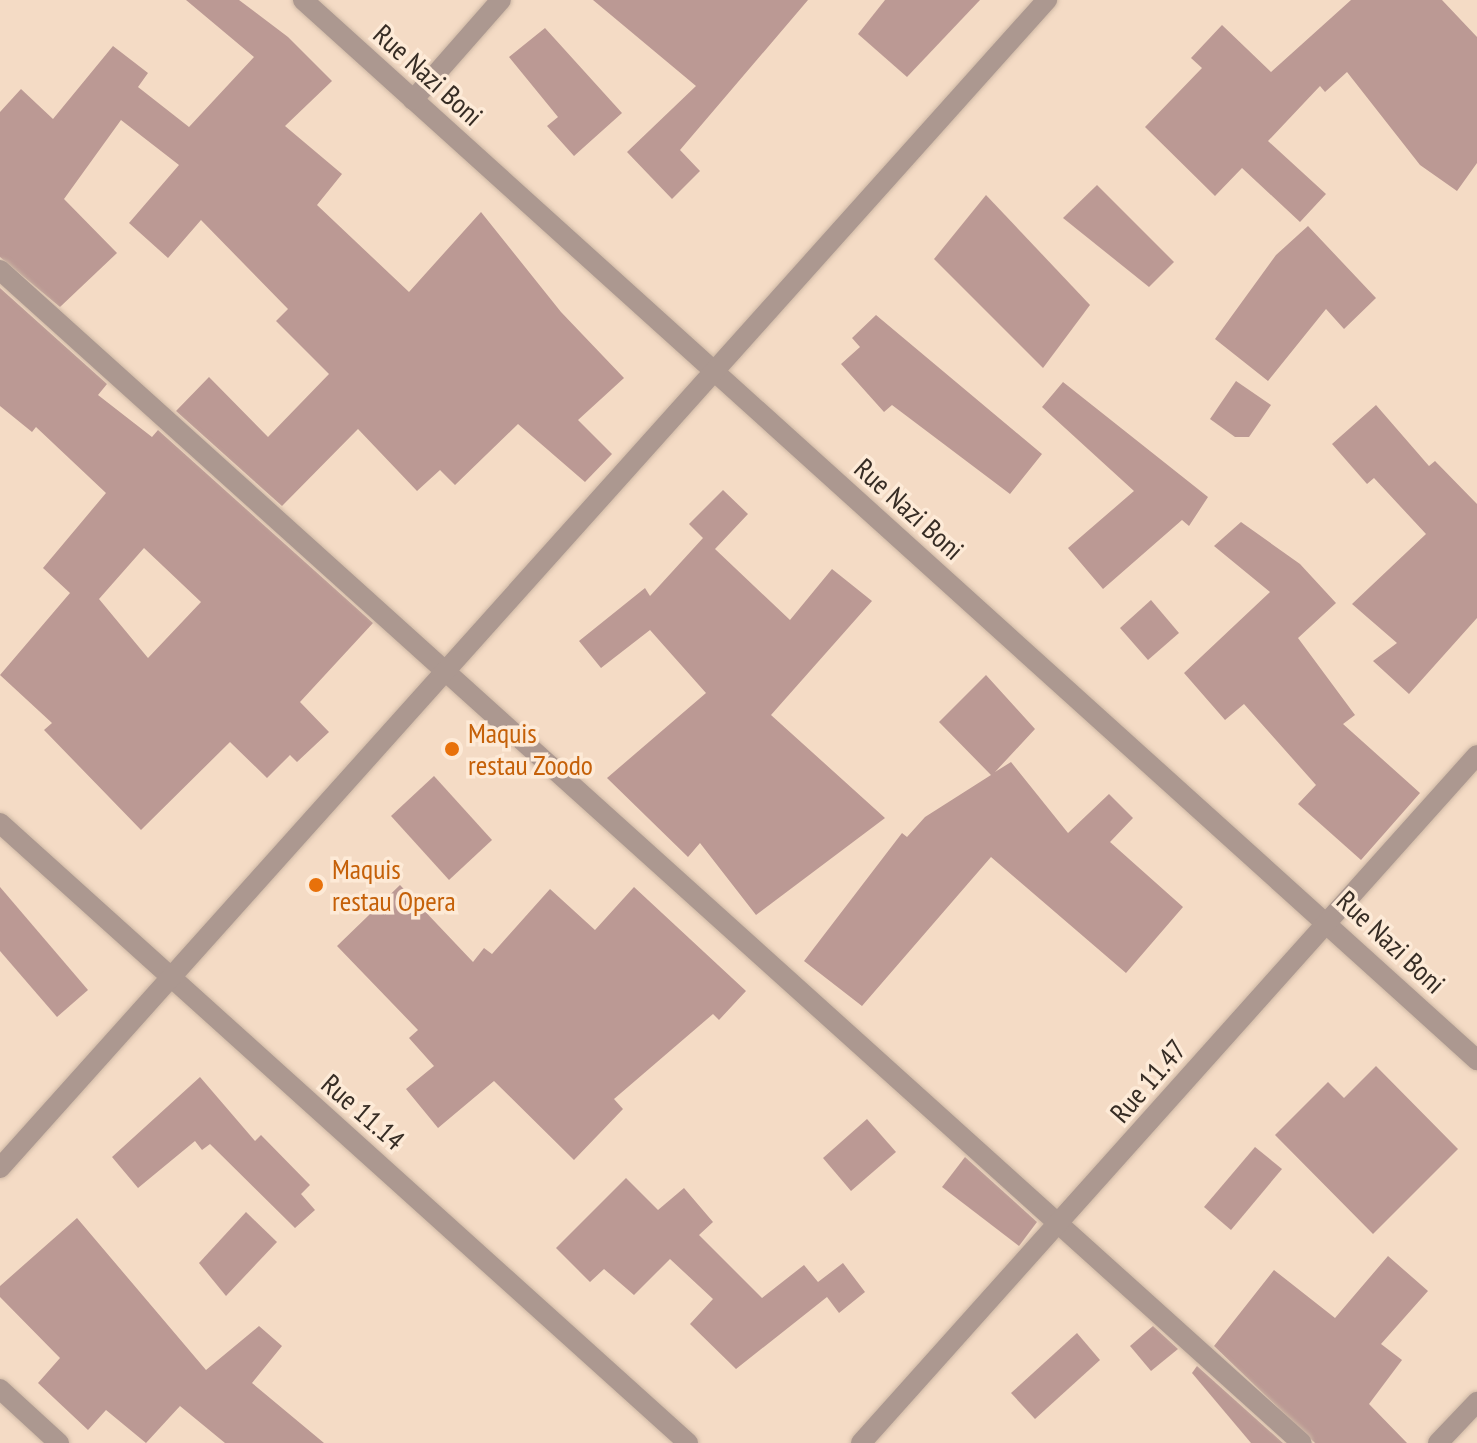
<!DOCTYPE html>
<style>
body{margin:0}
#map{position:relative;width:1477px;height:1443px;overflow:hidden;background:#f4dbc5;font-family:"PT Sans Narrow",sans-serif}
div>[style]{position:absolute}
.building>*{inset:0;background:#bb9994}
.roads{filter:drop-shadow(0 0 2px #ceb8a5) drop-shadow(0 0 2px #ceb8a5)}
.street>*{height:20px;margin:-10px;padding:0 10px;transform-origin:10px;border-radius:10px;background:#ac9890}
.dots>*{width:22px;height:22px;translate:-50% -50%;box-sizing:border-box;border:4px solid #fdead7;border-radius:50%}
span{translate:-50% -50%;white-space:nowrap;text-align:center;line-height:1.15;-webkit-text-stroke:7px #fdead7;paint-order:stroke}
.street-label{font-size:28px;color:#362c24}
.food-label{font-size:28px;color:#c56008}
.left{translate:0 -50%;text-align:left}
</style>
<div id="map">
<div class="building">
<div style="clip-path:polygon(186px 0,239px 0,288px 37px,332px 81px,285px 126px,342px 174px,317px 205px,409px 292px,481px 212px,561px 312px,624px 378px,578px 420px,612px 454px,585px 482px,518px 424px,455px 485px,440px 470px,417px 491px,358px 429px,282px 506px,176px 411px,209px 377px,268px 437px,329px 374px,276px 321px,288px 309px,201px 220px,168px 258px,129px 223px,179px 165px,121px 120px,64px 199px,117px 253px,60px 307px,0 257px,0 112px,21px 89px,53px 119px,113px 46px,148px 73px,138px 87px,189px 127px,254px 57px)"></div>
<div style="clip-path:polygon(593px 0,808px 0,680px 150px,700px 171px,672px 199px,627px 152px,696px 86px)"></div>
<div style="clip-path:polygon(885px 0,980px 0,907px 77px,858px 34px)"></div>
<div style="clip-path:polygon(1351px 0,1442px 0,1477px 37px,1477px 163px,1457px 191px,1420px 165px,1347px 72px,1325px 92px,1320px 86px,1268px 141px,1326px 194px,1300px 222px,1242px 168px,1215px 196px,1145px 127px,1202px 68px,1191px 58px,1222px 25px,1271px 72px)"></div>
<div style="clip-path:polygon(545px 28px,622px 113px,574px 156px,547px 126px,558px 117px,509px 57px)"></div>
<div style="clip-path:polygon(1097px 185px,1174px 262px,1149px 287px,1063px 218px)"></div>
<div style="clip-path:polygon(986px 195px,1090px 305px,1043px 368px,934px 259px)"></div>
<div style="clip-path:polygon(1308px 226px,1376px 298px,1344px 329px,1326px 309px,1268px 381px,1215px 339px,1276px 255px)"></div>
<div style="clip-path:polygon(evenodd,0 288px,107px 384px,98px 395px,152px 437px,158px 430px,373px 623px,300px 702px,329px 732px,297px 762px,290px 755px,267px 778px,230px 742px,141px 830px,44px 730px,52px 723px,0 675px,70px 593px,43px 568px,106px 493px,36px 427px,32px 432px,0 406px,0 288px,144px 548px,201px 602px,148px 658px,99px 599px,144px 548px)"></div>
<div style="clip-path:polygon(876px 315px,1042px 454px,1010px 494px,892px 405px,884px 412px,841px 364px,860px 347px,852px 338px)"></div>
<div style="clip-path:polygon(1236px 381px,1271px 405px,1249px 437px,1235px 437px,1210px 419px)"></div>
<div style="clip-path:polygon(1063px 382px,1208px 497px,1189px 526px,1182px 520px,1103px 589px,1068px 548px,1134px 491px,1042px 407px)"></div>
<div style="clip-path:polygon(1376px 405px,1429px 466px,1435px 461px,1477px 504px,1477px 618px,1409px 694px,1373px 661px,1397px 643px,1352px 604px,1426px 534px,1374px 478px,1367px 484px,1332px 444px)"></div>
<div style="clip-path:polygon(723px 490px,748px 514px,715px 549px,790px 620px,832px 569px,872px 601px,771px 715px,885px 818px,756px 915px,700px 843px,688px 857px,607px 778px,706px 693px,650px 630px,601px 668px,579px 641px,645px 588px,650px 596px,703px 538px,689px 524px)"></div>
<div style="clip-path:polygon(1241px 522px,1300px 564px,1336px 603px,1298px 638px,1355px 715px,1343px 724px,1420px 793px,1361px 860px,1298px 804px,1316px 785px,1244px 704px,1225px 720px,1184px 673px,1270px 592px,1214px 546px)"></div>
<div style="clip-path:polygon(1151px 600px,1179px 633px,1148px 660px,1120px 628px)"></div>
<div style="clip-path:polygon(986px 675px,1035px 729px,995px 772px,1011px 762px,1068px 833px,1109px 794px,1133px 818px,1110px 842px,1183px 907px,1126px 973px,991px 857px,862px 1006px,804px 961px,902px 833px,907px 837px,925px 817px,991px 775px,939px 722px)"></div>
<div style="clip-path:polygon(434px 776px,492px 840px,449px 880px,391px 816px)"></div>
<div style="clip-path:polygon(400px 885px,473px 962px,484px 948px,492px 954px,550px 889px,595px 930px,634px 887px,746px 991px,719px 1020px,713px 1014px,614px 1099px,623px 1109px,574px 1160px,494px 1081px,438px 1128px,406px 1089px,434px 1066px,409px 1038px,418px 1030px,337px 946px)"></div>
<div style="clip-path:polygon(0 887px,88px 990px,57px 1017px,0 951px)"></div>
<div style="clip-path:polygon(1376px 1066px,1458px 1149px,1373px 1234px,1275px 1135px,1328px 1082px,1344px 1098px)"></div>
<div style="clip-path:polygon(200px 1077px,255px 1141px,261px 1135px,310px 1185px,301px 1194px,315px 1210px,295px 1228px,210px 1144px,202px 1150px,195px 1141px,138px 1188px,112px 1157px)"></div>
<div style="clip-path:polygon(867px 1119px,896px 1152px,851px 1191px,823px 1158px)"></div>
<div style="clip-path:polygon(1255px 1147px,1282px 1169px,1231px 1230px,1204px 1207px)"></div>
<div style="clip-path:polygon(965px 1157px,1037px 1222px,1019px 1246px,942px 1187px)"></div>
<div style="clip-path:polygon(626px 1178px,658px 1210px,684px 1188px,713px 1222px,699px 1235px,762px 1298px,804px 1265px,818px 1282px,843px 1263px,865px 1292px,839px 1313px,827px 1297px,736px 1369px,690px 1324px,713px 1299px,670px 1259px,634px 1295px,604px 1269px,590px 1282px,556px 1248px)"></div>
<div style="clip-path:polygon(246px 1212px,277px 1242px,226px 1296px,199px 1263px)"></div>
<div style="clip-path:polygon(77px 1218px,206px 1370px,259px 1326px,282px 1346px,252px 1383px,324px 1443px,225px 1443px,180px 1406px,146px 1443px,106px 1410px,88px 1430px,38px 1383px,60px 1358px,0 1297px,0 1286px)"></div>
<div style="clip-path:polygon(1388px 1256px,1428px 1291px,1381px 1344px,1402px 1360px,1369px 1404px,1407px 1443px,1315px 1443px,1214px 1346px,1274px 1270px,1335px 1318px)"></div>
<div style="clip-path:polygon(1153px 1326px,1178px 1349px,1151px 1371px,1130px 1346px)"></div>
<div style="clip-path:polygon(1077px 1333px,1100px 1360px,1035px 1419px,1011px 1393px)"></div>
<div style="clip-path:polygon(1197px 1366px,1283px 1443px,1251px 1443px,1192px 1373px)"></div>
</div>
<div class="roads">
<div class="street">
<div style="left:303px;top:0;width:1582px;rotate:42.08deg"></div>
<div style="left:413px;top:100px;width:133px;rotate:-48.7deg"></div>
<div style="left:0;top:270px;width:1752px;rotate:42.02deg"></div>
<div style="left:0;top:823px;width:926px;rotate:42.02deg"></div>
<div style="left:0;top:1168px;width:1569px;rotate:-48.13deg"></div>
<div style="left:0;top:1389px;width:80px;rotate:42.5deg"></div>
<div style="left:861px;top:1443px;width:923px;rotate:-48.16deg"></div>
<div style="left:1438px;top:1443px;width:57px;rotate:-46.4deg"></div>
</div>
</div>
<div class="dots">
<div style="left:452px;top:749px;background:#e8710a"></div>
<div style="left:316px;top:885px;background:#e8710a"></div>
</div>
<div class="street-label">
<span style="left:428px;top:75px;rotate:42deg">Rue Nazi Boni</span>
<span style="left:909px;top:509px;rotate:42deg">Rue Nazi Boni</span>
<span style="left:1391px;top:942px;rotate:43deg">Rue Nazi Boni</span>
<span style="left:1148px;top:1081px;rotate:-49deg">Rue 11.47</span>
<span style="left:363px;top:1112px;rotate:41deg">Rue 11.14</span>
</div>
<div class="food-label">
<span class="left" style="left:468px;top:749px">Maquis<br>restau Zoodo</span>
<span class="left" style="left:332px;top:885px">Maquis<br>restau Opera</span>
</div>
</div>
